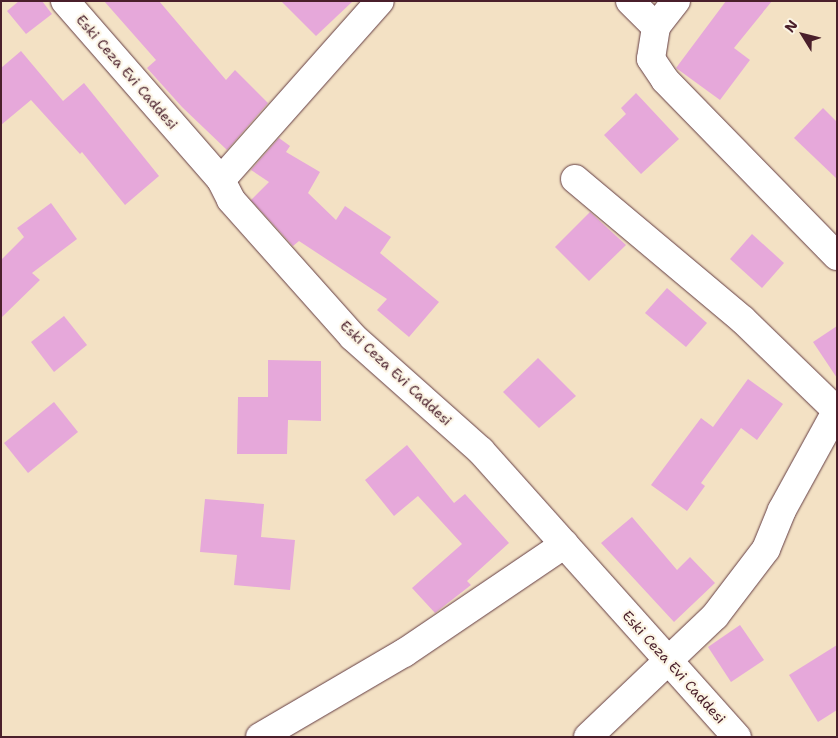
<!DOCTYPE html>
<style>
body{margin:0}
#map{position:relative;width:838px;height:738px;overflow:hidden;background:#f3e1c4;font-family:"Shantell Sans",sans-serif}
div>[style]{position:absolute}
.building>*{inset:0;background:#e6a8da}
.roads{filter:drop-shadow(0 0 1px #633c42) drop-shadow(0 0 1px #633c42)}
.street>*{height:28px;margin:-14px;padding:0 14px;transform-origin:14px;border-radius:14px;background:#fff}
span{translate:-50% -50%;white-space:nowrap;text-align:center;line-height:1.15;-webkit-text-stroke:4.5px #fcf5e5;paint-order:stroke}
.street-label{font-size:14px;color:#4a1f2b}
.frame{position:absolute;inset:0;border:2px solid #4a1f2b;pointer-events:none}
.north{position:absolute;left:778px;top:10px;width:50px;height:50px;-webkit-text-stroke:4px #fcf5e5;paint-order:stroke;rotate:306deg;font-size:14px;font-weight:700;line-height:20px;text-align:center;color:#4a1f2b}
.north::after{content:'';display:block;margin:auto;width:18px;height:22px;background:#4a1f2b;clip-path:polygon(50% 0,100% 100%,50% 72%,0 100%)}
</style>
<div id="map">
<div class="building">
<div style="clip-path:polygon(19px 1px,42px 1px,52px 14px,26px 34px,7px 11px)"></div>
<div style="clip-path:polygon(104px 1px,159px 1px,226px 80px,235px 70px,268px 103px,227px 150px,182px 107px,147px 68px,156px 60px)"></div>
<div style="clip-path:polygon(281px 1px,353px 1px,316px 36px)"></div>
<div style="clip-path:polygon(726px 1px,772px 1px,734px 48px,750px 60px,720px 100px,676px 68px)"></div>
<div style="clip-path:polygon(21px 51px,63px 101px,84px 83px,159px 176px,125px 205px,82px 152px,80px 154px,31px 100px,1px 125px,1px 68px)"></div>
<div style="clip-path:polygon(636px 93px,679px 139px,641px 174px,604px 135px,626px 114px,621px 108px)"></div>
<div style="clip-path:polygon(823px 108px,837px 122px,837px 179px,794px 138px)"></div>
<div style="clip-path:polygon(279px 138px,290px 146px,286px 152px,320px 172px,308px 193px,336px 220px,345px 206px,391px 237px,380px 253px,439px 302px,409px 337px,377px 310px,387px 299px,299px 241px,293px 246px,251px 200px,269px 182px,251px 170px)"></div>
<div style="clip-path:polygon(51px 203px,77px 239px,32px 273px,40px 280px,1px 318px,1px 260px,24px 237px,17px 228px)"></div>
<div style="clip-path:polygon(590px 212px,626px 245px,589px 281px,555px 247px)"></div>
<div style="clip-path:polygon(752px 234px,784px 263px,762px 288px,730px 259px)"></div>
<div style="clip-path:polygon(667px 288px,707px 323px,686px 347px,645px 313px)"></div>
<div style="clip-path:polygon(64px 316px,87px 345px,54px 372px,31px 342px)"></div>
<div style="clip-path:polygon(837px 326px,837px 378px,813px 342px)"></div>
<div style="clip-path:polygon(538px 358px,576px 396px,539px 428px,503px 392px)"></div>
<div style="clip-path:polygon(268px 360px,321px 361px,321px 421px,288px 420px,287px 454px,237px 454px,238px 397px,268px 397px)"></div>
<div style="clip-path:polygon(748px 379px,783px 404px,757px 440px,741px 428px,701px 483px,705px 486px,687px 511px,651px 485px,701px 418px,713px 427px)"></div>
<div style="clip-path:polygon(54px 402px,78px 432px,28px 473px,4px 443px)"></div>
<div style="clip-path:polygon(407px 445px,454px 503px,465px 494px,509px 543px,467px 581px,471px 585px,435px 613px,412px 588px,462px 544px,418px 496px,394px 516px,365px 480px)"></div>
<div style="clip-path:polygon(205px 499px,264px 504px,261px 537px,295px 540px,290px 590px,234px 585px,237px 555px,200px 552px)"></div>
<div style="clip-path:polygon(632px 517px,677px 570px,690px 557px,715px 583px,674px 622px,601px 543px)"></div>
<div style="clip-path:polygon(740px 625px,764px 660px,731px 682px,708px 647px)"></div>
<div style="clip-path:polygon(837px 645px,837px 710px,818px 722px,789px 675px)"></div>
</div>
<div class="roads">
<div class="street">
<div style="left:65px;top:1px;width:237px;rotate:48.9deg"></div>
<div style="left:221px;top:180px;width:22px;rotate:63deg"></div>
<div style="left:231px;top:200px;width:183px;rotate:48.3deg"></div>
<div style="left:353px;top:337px;width:171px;rotate:41.7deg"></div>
<div style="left:481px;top:451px;width:384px;rotate:48.2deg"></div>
<div style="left:630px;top:1px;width:37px;rotate:45deg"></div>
<div style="left:676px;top:1px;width:33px;rotate:128deg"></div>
<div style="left:656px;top:27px;width:32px;rotate:99deg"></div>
<div style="left:651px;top:59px;width:25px;rotate:56deg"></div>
<div style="left:665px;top:80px;width:246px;rotate:45.7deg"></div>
<div style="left:575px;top:179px;width:219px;rotate:40deg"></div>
<div style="left:743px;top:320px;width:129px;rotate:44.1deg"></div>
<div style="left:221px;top:180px;width:239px;rotate:-48.4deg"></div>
<div style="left:260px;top:737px;width:167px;rotate:-30.3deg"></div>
<div style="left:404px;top:653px;width:194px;rotate:-34.1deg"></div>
<div style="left:588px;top:737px;width:175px;rotate:-43.6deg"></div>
<div style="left:715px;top:616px;width:84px;rotate:-52.7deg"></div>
<div style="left:766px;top:549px;width:42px;rotate:-67.7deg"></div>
<div style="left:782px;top:510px;width:114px;rotate:-61.2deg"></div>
</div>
</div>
<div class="street-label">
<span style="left:127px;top:72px;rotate:49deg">Eski Ceza Evi Caddesi</span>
<span style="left:396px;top:373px;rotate:43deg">Eski Ceza Evi Caddesi</span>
<span style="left:674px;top:667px;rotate:48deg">Eski Ceza Evi Caddesi</span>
</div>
<div class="frame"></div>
<div class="north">N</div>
</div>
